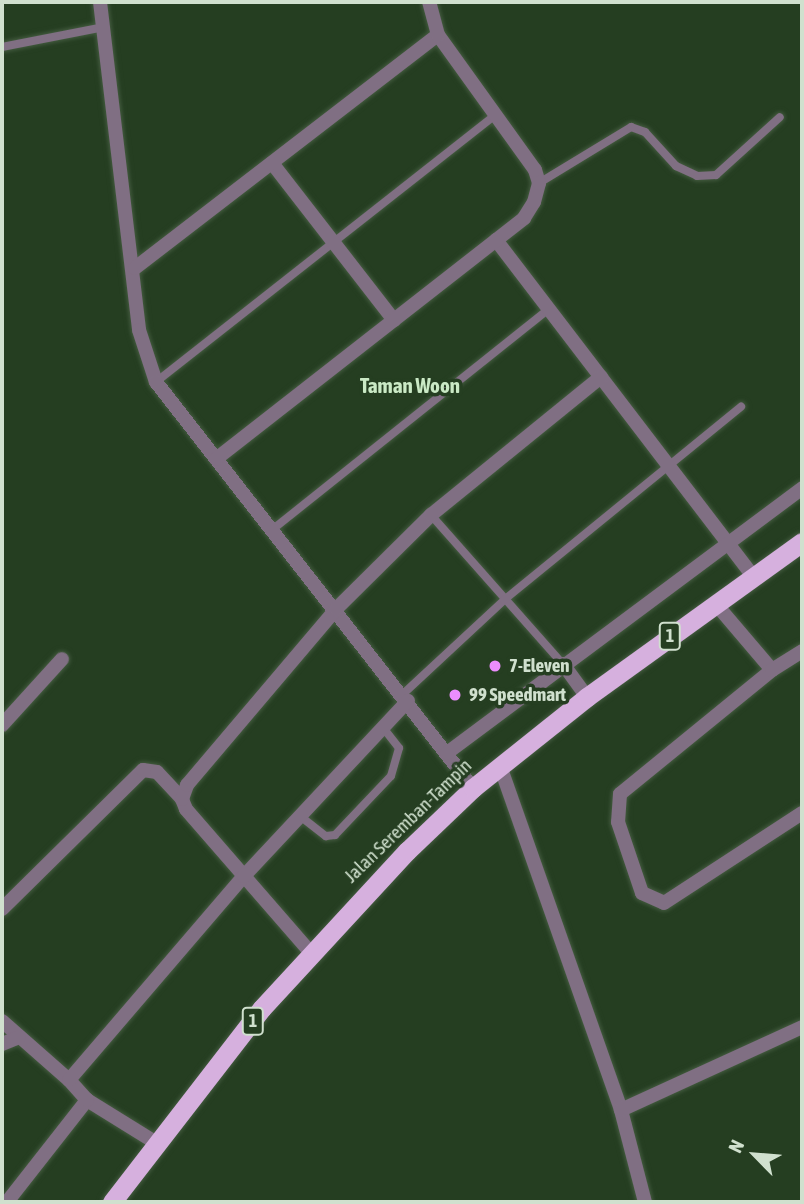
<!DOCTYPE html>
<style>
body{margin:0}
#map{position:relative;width:804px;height:1204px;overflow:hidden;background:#253e21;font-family:"Asap Condensed",sans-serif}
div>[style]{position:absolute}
.roads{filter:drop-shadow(0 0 2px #445b40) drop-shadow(0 0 2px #445b40)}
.service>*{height:8px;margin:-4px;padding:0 4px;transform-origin:4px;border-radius:4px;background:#806f83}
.minor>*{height:14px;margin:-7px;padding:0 7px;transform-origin:7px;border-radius:7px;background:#806f83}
.trunk>*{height:19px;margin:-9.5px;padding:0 9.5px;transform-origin:9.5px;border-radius:9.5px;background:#d6b0de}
.dots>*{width:19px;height:19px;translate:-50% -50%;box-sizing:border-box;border:4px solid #253e21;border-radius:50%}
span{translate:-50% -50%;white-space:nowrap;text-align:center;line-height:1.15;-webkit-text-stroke:7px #253e21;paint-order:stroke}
.shield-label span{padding:2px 5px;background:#253e21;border:2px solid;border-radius:5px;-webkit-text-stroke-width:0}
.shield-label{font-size:18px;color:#d0e0ce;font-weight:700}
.poi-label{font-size:19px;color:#d0e0ce;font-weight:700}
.left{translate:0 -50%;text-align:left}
.street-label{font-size:19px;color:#d0e0ce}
.neighbourhood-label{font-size:21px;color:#cae9c5;font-weight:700}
.frame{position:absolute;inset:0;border:4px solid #d0e0ce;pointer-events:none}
.north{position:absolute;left:720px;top:1120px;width:70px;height:70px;-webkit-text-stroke:5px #253e21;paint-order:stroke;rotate:295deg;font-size:19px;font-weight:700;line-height:28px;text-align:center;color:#d0e0ce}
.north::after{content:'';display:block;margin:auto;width:24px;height:32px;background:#d0e0ce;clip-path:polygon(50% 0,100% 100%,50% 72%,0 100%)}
</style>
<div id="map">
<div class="roads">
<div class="service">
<div style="left:2px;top:47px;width:104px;rotate:-11.1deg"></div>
<div style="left:539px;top:183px;width:108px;rotate:-31.3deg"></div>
<div style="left:631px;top:127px;width:15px;rotate:20deg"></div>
<div style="left:645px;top:132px;width:46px;rotate:47.6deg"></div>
<div style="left:676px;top:166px;width:23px;rotate:25deg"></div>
<div style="left:697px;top:176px;width:19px;rotate:-3deg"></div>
<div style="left:716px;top:175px;width:86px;rotate:-42.2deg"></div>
<div style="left:156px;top:382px;width:430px;rotate:-38.2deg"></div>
<div style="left:431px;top:515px;width:199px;rotate:48.5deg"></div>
<div style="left:272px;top:530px;width:356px;rotate:-38.6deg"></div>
<div style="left:403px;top:694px;width:138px;rotate:-42.9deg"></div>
<div style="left:504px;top:600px;width:306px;rotate:-39.2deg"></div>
<div style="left:300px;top:816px;width:33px;rotate:38deg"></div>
<div style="left:326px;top:836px;width:9px;rotate:-6deg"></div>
<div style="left:335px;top:835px;width:81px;rotate:-46.5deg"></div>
<div style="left:391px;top:776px;width:29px;rotate:-74deg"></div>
<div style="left:399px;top:748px;width:28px;rotate:-128deg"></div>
</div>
<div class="minor">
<div style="left:100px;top:2px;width:330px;rotate:83.2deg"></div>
<div style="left:139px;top:330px;width:55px;rotate:71.9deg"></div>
<div style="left:156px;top:382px;width:515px;rotate:52.02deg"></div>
<div style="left:272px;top:163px;width:199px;rotate:52.2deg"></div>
<div style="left:496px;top:240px;width:423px;rotate:52.6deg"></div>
<div style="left:135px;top:268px;width:382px;rotate:-37.6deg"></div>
<div style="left:216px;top:459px;width:391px;rotate:-38deg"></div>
<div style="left:524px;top:218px;width:19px;rotate:-58deg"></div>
<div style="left:534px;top:202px;width:20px;rotate:-75deg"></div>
<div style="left:539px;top:183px;width:14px;rotate:-107deg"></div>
<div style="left:535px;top:170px;width:166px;rotate:-125.7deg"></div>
<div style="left:438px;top:35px;width:34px;rotate:-105deg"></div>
<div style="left:715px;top:603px;width:88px;rotate:49.6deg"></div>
<div style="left:772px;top:670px;width:196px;rotate:140.8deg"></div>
<div style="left:620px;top:794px;width:28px;rotate:94deg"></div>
<div style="left:618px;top:822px;width:75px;rotate:71.3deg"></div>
<div style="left:642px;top:893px;width:24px;rotate:24deg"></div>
<div style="left:664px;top:903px;width:165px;rotate:-33.1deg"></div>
<div style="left:563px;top:664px;width:41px;rotate:54deg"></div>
<div style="left:772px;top:670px;width:36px;rotate:-32deg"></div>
<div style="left:2px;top:725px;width:89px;rotate:-47.7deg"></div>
<div style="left:447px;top:753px;width:443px;rotate:-36.7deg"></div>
<div style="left:500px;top:766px;width:365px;rotate:70.6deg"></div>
<div style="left:621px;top:1110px;width:95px;rotate:75.4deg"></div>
<div style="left:2px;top:909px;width:198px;rotate:-44.6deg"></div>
<div style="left:143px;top:770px;width:14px;rotate:8deg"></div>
<div style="left:157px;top:772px;width:37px;rotate:47deg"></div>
<div style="left:311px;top:953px;width:191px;rotate:-131deg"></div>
<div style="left:186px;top:809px;width:11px;rotate:-112deg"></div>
<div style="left:182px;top:799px;width:15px;rotate:-70deg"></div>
<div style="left:187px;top:785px;width:231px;rotate:-49.7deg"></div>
<div style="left:336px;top:609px;width:134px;rotate:-44.7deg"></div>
<div style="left:431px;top:515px;width:219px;rotate:-39.1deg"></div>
<div style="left:2px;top:1021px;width:89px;rotate:41.4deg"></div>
<div style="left:2px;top:1044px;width:18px;rotate:-22deg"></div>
<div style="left:87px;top:1100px;width:84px;rotate:31.8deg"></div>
<div style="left:621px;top:1110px;width:199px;rotate:-24.6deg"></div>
<div style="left:7px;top:1202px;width:130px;rotate:-51.9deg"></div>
<div style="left:87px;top:1100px;width:27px;rotate:-132deg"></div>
<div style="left:69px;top:1080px;width:269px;rotate:-49.4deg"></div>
<div style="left:244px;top:876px;width:240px;rotate:-46.9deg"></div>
</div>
<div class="trunk">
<div style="left:112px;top:1202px;width:245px;rotate:-52.3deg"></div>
<div style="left:262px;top:1008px;width:214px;rotate:-47.3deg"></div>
<div style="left:407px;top:851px;width:91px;rotate:-43.7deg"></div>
<div style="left:473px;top:788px;width:146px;rotate:-38.6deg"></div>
<div style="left:587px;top:697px;width:265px;rotate:-35.8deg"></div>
</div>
</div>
<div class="dots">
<div style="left:495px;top:666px;background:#eb8dfc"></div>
<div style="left:455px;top:695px;background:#eb8dfc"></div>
</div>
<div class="shield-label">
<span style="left:670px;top:636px">1</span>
<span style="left:253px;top:1021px">1</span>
</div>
<div class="poi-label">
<span class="left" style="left:509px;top:666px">7-Eleven</span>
<span class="left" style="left:469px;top:695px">99 Speedmart</span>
</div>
<div class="street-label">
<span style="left:408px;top:821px;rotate:-44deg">Jalan Seremban-Tampin</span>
</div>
<div class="neighbourhood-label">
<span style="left:410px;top:385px">Taman Woon</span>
</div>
<div class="frame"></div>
<div class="north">N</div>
</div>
